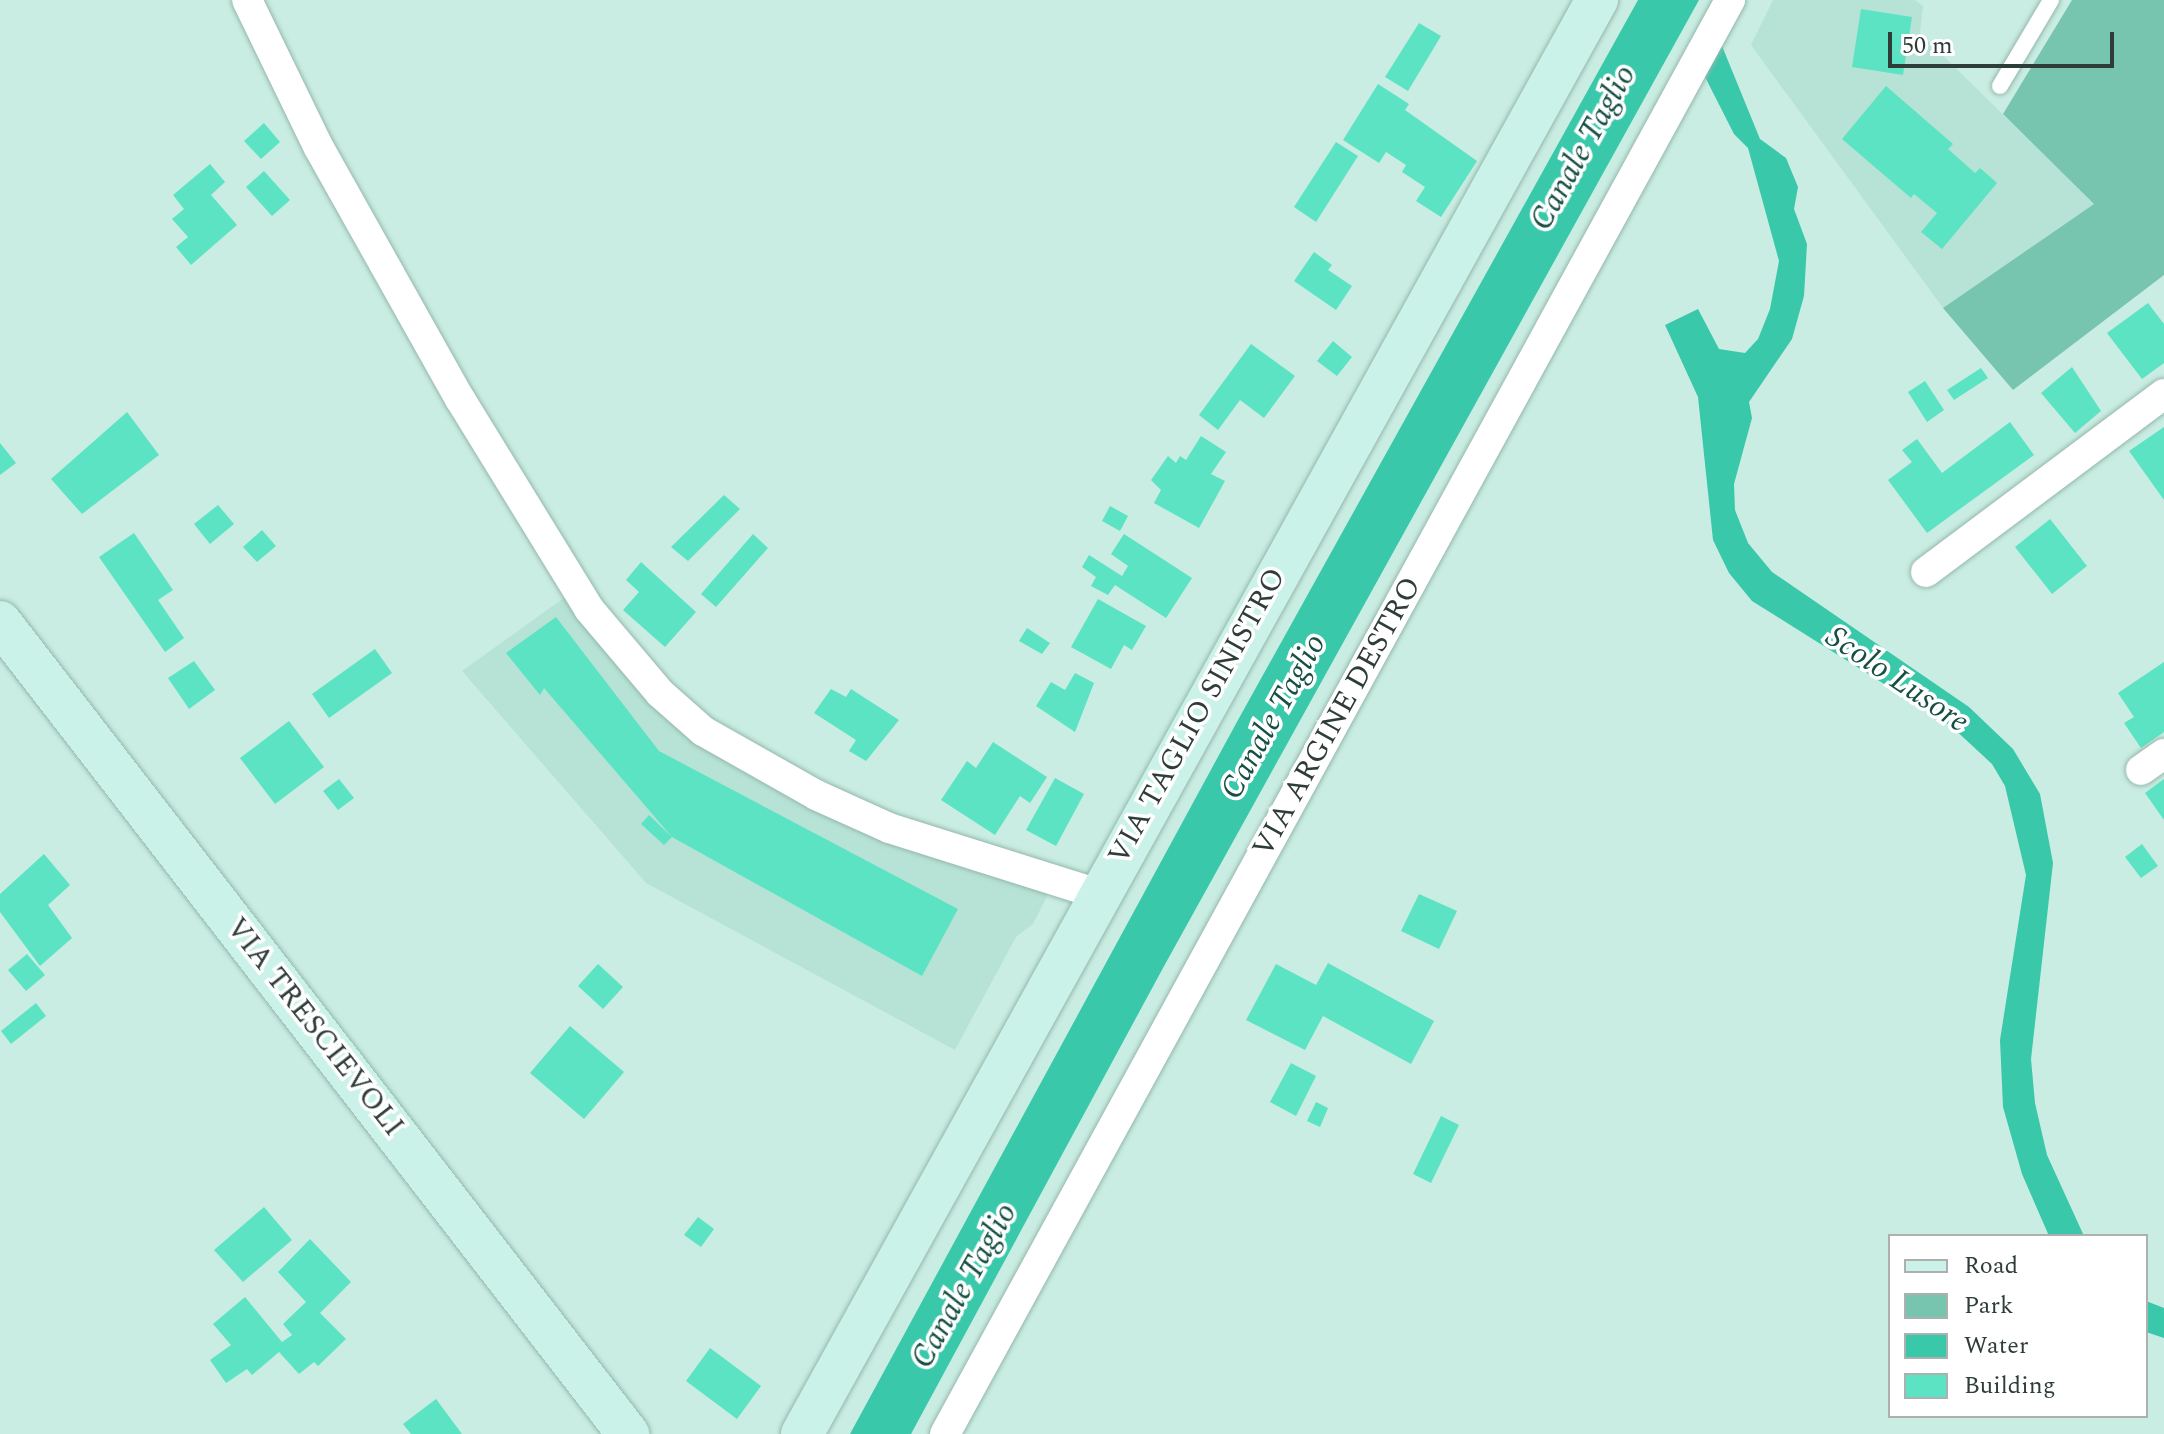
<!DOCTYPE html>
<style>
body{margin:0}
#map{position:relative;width:2164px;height:1434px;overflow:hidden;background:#c9ede2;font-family:Spectral,serif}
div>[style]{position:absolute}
.built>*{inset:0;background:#b7e3d6}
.green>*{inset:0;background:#77c4af}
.water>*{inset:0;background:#39c8a9}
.building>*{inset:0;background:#5be3c3}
.roads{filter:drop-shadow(0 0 2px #95b7ac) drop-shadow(0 0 2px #95b7ac)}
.lane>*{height:16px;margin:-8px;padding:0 8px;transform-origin:8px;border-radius:8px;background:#fff}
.street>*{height:30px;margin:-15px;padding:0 15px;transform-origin:15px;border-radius:15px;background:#fff}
.secondary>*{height:42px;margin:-21px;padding:0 21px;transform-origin:21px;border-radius:21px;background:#cbf2e9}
span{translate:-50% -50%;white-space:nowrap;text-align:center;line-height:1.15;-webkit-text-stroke:7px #fff;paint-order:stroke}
.street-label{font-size:30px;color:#2f3d39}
.water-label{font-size:32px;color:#175043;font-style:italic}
.legend{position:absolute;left:1888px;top:1234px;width:260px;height:184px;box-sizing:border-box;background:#fff;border:2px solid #acb1b0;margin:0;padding:10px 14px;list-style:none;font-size:24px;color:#2f3d39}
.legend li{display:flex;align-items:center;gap:16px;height:40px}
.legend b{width:40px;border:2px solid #acb1b0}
.scale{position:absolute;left:1888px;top:32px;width:226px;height:36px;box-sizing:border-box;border:4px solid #2f3d39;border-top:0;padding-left:10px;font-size:24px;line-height:28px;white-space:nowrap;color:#2f3d39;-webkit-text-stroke:6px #fff;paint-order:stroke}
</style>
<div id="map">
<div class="built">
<div style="clip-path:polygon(1773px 0,1915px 0,1923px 6px,1920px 33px,2094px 204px,1943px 308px,1751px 45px)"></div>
<div style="clip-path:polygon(568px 595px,598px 640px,663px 717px,763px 780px,1051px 888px,1033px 924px,1016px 937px,955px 1050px,646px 883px,462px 671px)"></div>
</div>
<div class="green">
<div style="clip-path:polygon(2072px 0,2164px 0,2164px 275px,2013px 390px,1943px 308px,2094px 204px,2003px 114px)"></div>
</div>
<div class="water">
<div style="clip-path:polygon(1638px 0,1699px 0,1163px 968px,911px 1434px,850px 1434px,1238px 720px)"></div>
<div style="clip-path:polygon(1714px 45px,1722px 46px,1760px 139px,1786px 158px,1798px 187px,1794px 209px,1807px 244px,1804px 296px,1792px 339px,1749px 402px,1752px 418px,1734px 484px,1735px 510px,1748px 543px,1772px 572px,1969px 707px,2013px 749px,2040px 794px,2053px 863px,2031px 1059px,2035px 1103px,2047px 1155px,2084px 1236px,2049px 1236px,2022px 1174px,2003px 1107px,2000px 1040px,2026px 875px,2005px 786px,1992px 764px,1951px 726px,1752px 601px,1729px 573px,1713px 540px,1698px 397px,1665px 325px,1698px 309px,1719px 349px,1745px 353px,1758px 339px,1770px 309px,1779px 261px,1748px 148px,1734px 134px,1701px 69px)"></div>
<div style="clip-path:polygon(2146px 1301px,2164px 1308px,2164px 1338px,2146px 1332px)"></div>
</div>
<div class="building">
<div style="clip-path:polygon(1861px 9px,1912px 17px,1903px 75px,1852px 67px)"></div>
<div style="clip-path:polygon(1419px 23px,1441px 36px,1408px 91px,1385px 77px)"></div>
<div style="clip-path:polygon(1378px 84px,1409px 104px,1405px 110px,1477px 161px,1441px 217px,1416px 201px,1425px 187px,1402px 172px,1406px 165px,1386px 152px,1379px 163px,1343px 140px)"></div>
<div style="clip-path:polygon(1886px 86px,1953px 144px,1948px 149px,1975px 173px,1980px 168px,1997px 183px,1942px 249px,1921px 232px,1937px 213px,1914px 194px,1911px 198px,1842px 139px)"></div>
<div style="clip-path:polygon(264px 123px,280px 142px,261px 159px,244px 141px)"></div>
<div style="clip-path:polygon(1336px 142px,1358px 156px,1316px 222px,1294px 207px)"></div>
<div style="clip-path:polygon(210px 164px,225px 182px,211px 195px,237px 225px,191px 265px,176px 247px,188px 237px,172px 219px,184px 209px,173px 195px)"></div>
<div style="clip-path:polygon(264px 171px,290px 200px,272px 216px,246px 187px)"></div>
<div style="clip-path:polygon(1314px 252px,1332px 265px,1328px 270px,1352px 286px,1336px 310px,1294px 281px)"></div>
<div style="clip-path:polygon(2148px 303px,2164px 324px,2164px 363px,2142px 379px,2107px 333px)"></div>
<div style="clip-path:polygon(1333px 341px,1352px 357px,1337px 376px,1317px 361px)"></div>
<div style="clip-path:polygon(1251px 344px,1295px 376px,1264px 418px,1240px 400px,1218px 430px,1199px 415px)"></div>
<div style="clip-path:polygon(2072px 367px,2101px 411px,2075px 433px,2041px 393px)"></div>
<div style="clip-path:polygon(1981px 368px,1988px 378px,1954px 400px,1947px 390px)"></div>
<div style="clip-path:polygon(1925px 381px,1944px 410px,1927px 422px,1908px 392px)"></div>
<div style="clip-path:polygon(127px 412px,159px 455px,82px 514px,51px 479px)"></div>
<div style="clip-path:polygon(2010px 422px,2034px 455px,1927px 533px,1888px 480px,1912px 462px,1902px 450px,1917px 439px,1942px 473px)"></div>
<div style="clip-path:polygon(2164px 427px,2164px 500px,2129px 451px)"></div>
<div style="clip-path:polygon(1201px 436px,1226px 452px,1211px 474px,1225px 481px,1199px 528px,1154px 503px,1161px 490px,1151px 480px,1168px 456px,1176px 463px,1180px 456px,1186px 460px)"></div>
<div style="clip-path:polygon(0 443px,16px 463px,0 475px)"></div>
<div style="clip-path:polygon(724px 495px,740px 509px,688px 561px,671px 547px)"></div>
<div style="clip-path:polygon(218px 505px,234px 524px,210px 544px,194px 524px)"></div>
<div style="clip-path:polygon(1110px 506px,1128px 516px,1120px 531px,1102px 521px)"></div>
<div style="clip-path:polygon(2050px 519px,2087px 566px,2052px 594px,2015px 547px)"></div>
<div style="clip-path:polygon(262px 530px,276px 546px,257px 562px,243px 547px)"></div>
<div style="clip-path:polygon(134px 533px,173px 590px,158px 600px,184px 638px,165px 652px,99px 557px)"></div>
<div style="clip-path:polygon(753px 534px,768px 548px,716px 607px,701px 594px)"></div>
<div style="clip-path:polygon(1124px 534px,1192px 578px,1166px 618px,1115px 585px,1108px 595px,1091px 586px,1096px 577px,1082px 567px,1089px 555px,1122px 576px,1128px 566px,1111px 554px)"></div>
<div style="clip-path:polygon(641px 562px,696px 612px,665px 647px,623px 610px,639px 592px,626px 580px)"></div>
<div style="clip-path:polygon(1098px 599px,1146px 626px,1132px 650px,1124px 645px,1111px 669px,1071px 647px)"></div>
<div style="clip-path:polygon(556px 617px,659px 751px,958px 909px,922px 976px,672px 837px,664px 845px,641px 824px,649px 815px,672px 837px,544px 688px,540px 695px,506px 653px)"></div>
<div style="clip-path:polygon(1027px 628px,1050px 643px,1042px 654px,1019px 641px)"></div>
<div style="clip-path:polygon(375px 649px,392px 673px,329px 718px,312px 694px)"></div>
<div style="clip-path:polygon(194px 661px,215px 690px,189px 709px,168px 678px)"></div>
<div style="clip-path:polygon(2164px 662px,2164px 732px,2141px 748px,2124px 723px,2134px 717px,2118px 693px)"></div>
<div style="clip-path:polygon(1075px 673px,1094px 683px,1075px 732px,1036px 706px,1051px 682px,1065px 690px)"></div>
<div style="clip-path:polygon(831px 689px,846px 697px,851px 689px,899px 720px,866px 761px,849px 751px,856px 740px,814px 713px)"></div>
<div style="clip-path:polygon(289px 721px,324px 767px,275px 804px,240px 758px)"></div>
<div style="clip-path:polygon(993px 742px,1047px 777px,1030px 803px,1020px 796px,995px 835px,941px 800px,967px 761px,976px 768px)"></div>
<div style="clip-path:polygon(1055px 778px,1084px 794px,1056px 846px,1026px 830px)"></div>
<div style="clip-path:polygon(339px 779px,354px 798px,338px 810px,323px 791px)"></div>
<div style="clip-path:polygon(2164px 779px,2164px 820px,2145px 793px)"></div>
<div style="clip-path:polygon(2142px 844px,2158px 866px,2141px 878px,2125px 857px)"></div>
<div style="clip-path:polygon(44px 854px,70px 885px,48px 905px,72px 938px,40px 966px,0 912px,0 894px)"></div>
<div style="clip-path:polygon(1419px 894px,1457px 911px,1439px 949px,1401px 931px)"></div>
<div style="clip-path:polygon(27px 954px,45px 975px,26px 991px,8px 970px)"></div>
<div style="clip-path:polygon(1328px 963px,1434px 1021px,1411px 1064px,1323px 1016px,1305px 1050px,1246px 1020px,1276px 964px,1316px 985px)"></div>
<div style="clip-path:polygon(598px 964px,623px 987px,603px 1009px,578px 986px)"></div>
<div style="clip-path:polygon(36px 1003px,46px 1016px,11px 1044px,1px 1031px)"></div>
<div style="clip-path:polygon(570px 1026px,624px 1072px,584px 1119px,530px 1073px)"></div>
<div style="clip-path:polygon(1291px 1063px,1316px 1076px,1296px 1116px,1270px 1102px)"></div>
<div style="clip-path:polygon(1316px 1102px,1328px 1108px,1320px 1127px,1307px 1121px)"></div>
<div style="clip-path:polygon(1441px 1116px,1459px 1125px,1431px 1183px,1413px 1174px)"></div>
<div style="clip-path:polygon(264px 1207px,292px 1240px,243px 1282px,214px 1250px)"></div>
<div style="clip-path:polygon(698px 1217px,714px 1229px,701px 1247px,684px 1235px)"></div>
<div style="clip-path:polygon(310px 1239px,351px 1282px,320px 1313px,346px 1339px,318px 1366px,314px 1362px,299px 1374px,279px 1352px,252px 1375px,247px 1369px,226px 1383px,210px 1360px,231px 1345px,213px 1324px,245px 1297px,282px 1342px,292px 1335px,283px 1324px,306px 1302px,278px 1272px)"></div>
<div style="clip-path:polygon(710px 1348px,761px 1386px,737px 1419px,686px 1381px)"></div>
<div style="clip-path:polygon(436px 1399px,462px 1434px,411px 1434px,403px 1424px)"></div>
</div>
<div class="roads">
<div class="lane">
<div style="left:2000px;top:86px;width:100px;rotate:-59.3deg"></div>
</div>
<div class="street">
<div style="left:247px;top:0;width:165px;rotate:64.1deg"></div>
<div style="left:319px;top:148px;width:288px;rotate:60.7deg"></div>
<div style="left:460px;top:399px;width:246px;rotate:58.4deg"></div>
<div style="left:589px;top:609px;width:110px;rotate:49.8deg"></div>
<div style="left:660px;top:693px;width:57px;rotate:41.5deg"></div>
<div style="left:703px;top:731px;width:130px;rotate:29.5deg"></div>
<div style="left:816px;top:795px;width:80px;rotate:24.3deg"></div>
<div style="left:889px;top:828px;width:219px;rotate:17.5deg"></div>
<div style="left:1926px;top:572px;width:297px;rotate:-36.8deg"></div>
<div style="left:2141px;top:770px;width:28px;rotate:-35deg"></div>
<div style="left:945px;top:1434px;width:1635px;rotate:-61.3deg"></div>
</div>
<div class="secondary">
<div style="left:0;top:622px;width:1027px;rotate:52.28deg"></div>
<div style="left:802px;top:1434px;width:1640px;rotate:-61deg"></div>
</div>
</div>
<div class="street-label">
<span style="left:1197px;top:716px;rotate:-61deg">VIA TAGLIO SINISTRO</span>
<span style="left:1337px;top:717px;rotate:-61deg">VIA ARGINE DESTRO</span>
<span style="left:315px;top:1027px;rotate:52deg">VIA TRESCIEVOLI</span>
</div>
<div class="water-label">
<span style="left:1584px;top:148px;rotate:-61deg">Canale Taglio</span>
<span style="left:1897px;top:680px;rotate:34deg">Scolo Lusore</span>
<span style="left:1274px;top:717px;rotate:-61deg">Canale Taglio</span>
<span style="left:965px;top:1286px;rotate:-61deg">Canale Taglio</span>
</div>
<ul class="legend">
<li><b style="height:10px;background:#cbf2e9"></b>Road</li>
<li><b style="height:22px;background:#77c4af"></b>Park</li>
<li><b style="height:22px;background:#39c8a9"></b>Water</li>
<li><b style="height:22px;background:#5be3c3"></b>Building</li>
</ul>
<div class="scale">50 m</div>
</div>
